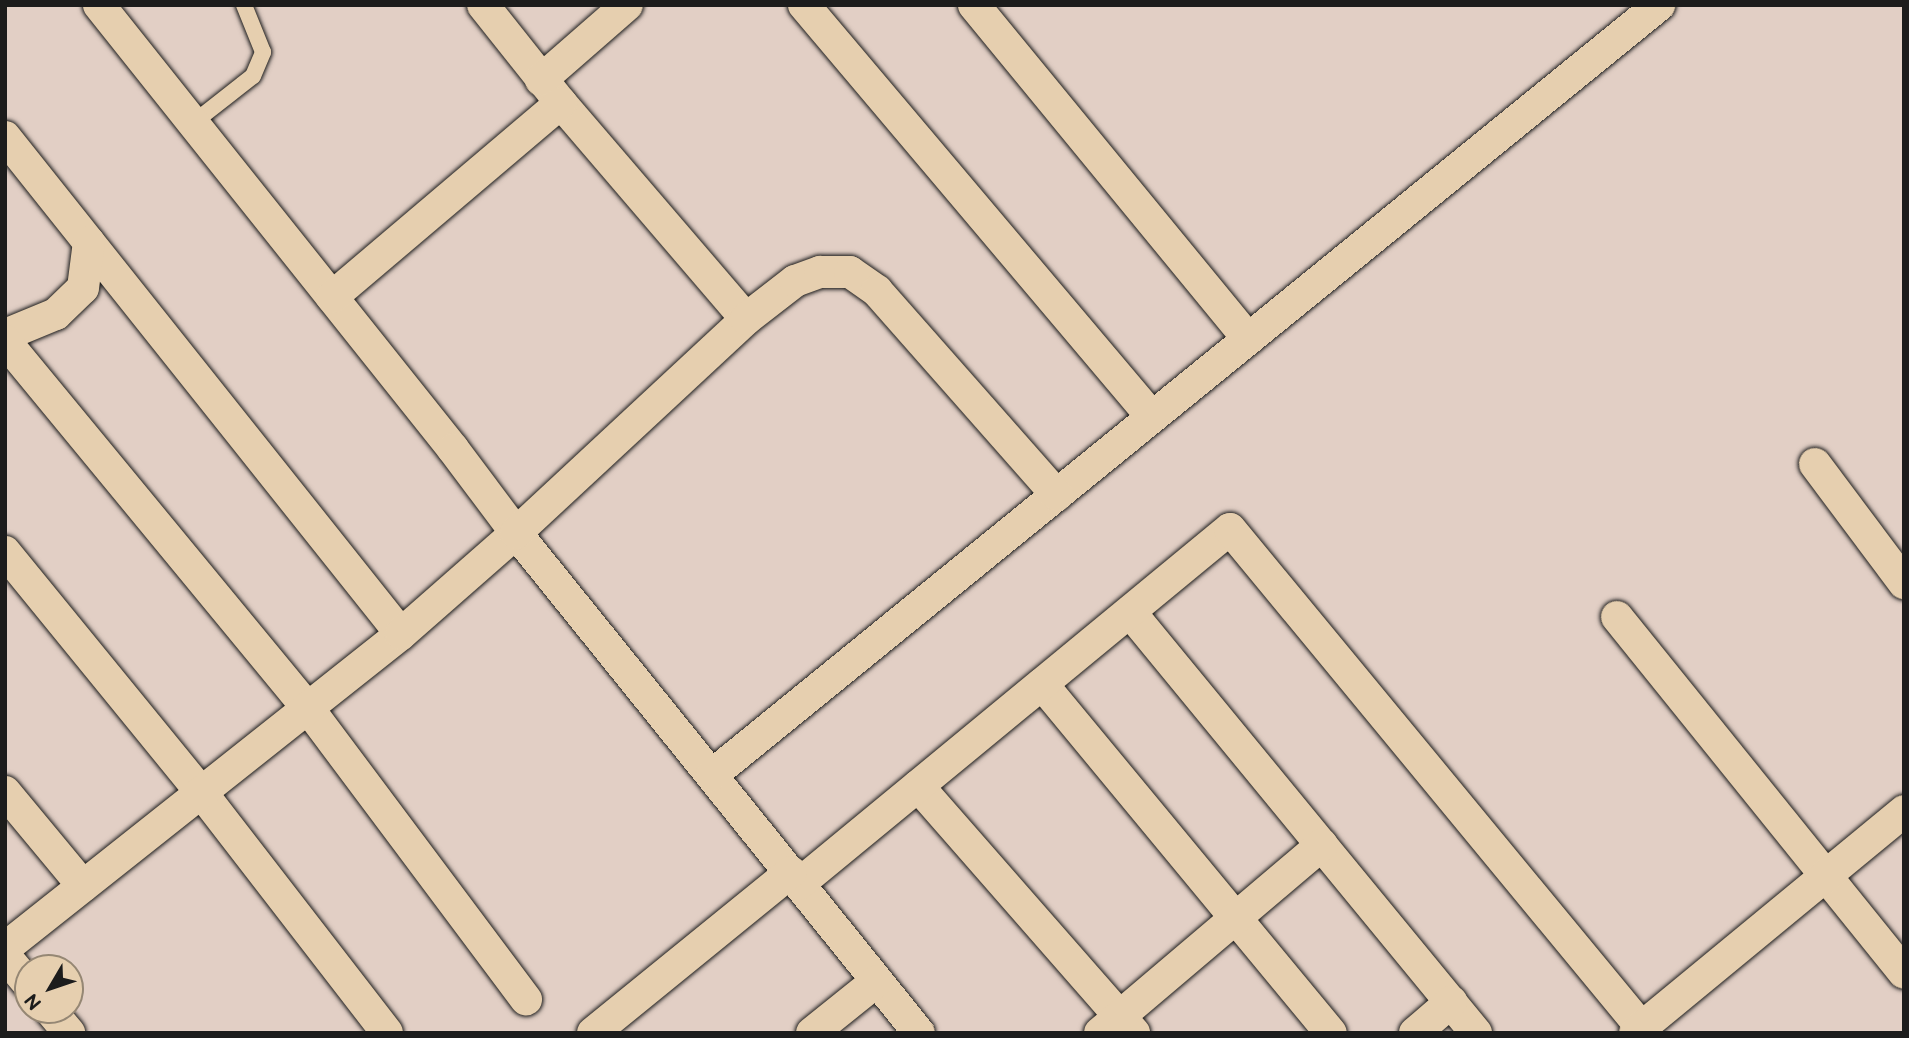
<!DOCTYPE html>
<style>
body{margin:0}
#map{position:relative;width:1909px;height:1038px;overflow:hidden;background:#e2cfc5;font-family:"Balsamiq Sans",sans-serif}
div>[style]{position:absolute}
.roads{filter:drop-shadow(0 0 2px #1c1c1c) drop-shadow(0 0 2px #1c1c1c)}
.lane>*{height:16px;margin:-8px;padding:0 8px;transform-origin:8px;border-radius:8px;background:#e6cfaf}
.street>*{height:32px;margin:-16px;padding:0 16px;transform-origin:16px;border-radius:16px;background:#e6cfaf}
span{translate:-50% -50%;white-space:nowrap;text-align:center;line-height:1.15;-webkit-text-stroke:5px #e6cfaf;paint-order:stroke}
.frame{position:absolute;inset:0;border:7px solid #1c1c1c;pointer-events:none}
.north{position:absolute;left:14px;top:954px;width:70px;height:70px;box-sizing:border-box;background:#e6cfaf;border:2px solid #958774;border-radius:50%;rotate:231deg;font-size:19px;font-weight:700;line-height:28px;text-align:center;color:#1c1c1c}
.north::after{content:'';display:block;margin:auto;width:24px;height:32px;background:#1c1c1c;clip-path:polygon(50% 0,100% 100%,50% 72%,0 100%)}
</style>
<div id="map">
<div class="roads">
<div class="lane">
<div style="left:193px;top:123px;width:76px;rotate:-38.1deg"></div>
<div style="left:253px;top:76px;width:26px;rotate:-67deg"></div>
<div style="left:263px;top:52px;width:51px;rotate:-112deg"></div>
</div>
<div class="street">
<div style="left:99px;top:5px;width:568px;rotate:51.43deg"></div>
<div style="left:453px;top:449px;width:105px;rotate:53.1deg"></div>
<div style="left:516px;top:533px;width:642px;rotate:51.13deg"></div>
<div style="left:483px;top:5px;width:125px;rotate:51.5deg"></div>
<div style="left:561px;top:103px;width:284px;rotate:49.4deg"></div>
<div style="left:804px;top:5px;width:539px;rotate:49.81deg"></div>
<div style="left:974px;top:5px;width:432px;rotate:50.6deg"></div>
<div style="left:541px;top:80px;width:114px;rotate:-41.1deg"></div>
<div style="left:5px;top:137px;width:635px;rotate:51.45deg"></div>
<div style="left:332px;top:297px;width:300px;rotate:-40.3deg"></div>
<div style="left:5px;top:335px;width:55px;rotate:-22.4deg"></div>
<div style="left:56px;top:314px;width:37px;rotate:-44deg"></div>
<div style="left:83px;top:288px;width:46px;rotate:-82.6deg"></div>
<div style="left:5px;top:341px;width:476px;rotate:50.5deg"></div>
<div style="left:308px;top:708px;width:364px;rotate:53.2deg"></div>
<div style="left:1815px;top:464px;width:149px;rotate:53.2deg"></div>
<div style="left:5px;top:552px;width:310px;rotate:50.8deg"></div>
<div style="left:201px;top:792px;width:304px;rotate:52.3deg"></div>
<div style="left:1130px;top:612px;width:545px;rotate:50.58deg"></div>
<div style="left:1617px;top:617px;width:457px;rotate:51.1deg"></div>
<div style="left:1042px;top:684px;width:453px;rotate:50.4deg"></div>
<div style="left:712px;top:775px;width:1221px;rotate:-39.11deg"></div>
<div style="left:918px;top:786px;width:328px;rotate:48.8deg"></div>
<div style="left:5px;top:792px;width:122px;rotate:50.3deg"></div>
<div style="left:799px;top:884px;width:558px;rotate:-39.48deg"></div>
<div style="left:1230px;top:529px;width:654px;rotate:50.46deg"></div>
<div style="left:5px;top:948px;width:505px;rotate:-38.41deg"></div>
<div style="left:401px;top:634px;width:153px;rotate:-41.3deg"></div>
<div style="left:516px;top:533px;width:314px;rotate:-42.9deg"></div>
<div style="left:746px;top:319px;width:62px;rotate:-37.8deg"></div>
<div style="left:795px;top:281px;width:27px;rotate:-20deg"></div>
<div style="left:820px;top:272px;width:30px"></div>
<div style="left:850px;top:272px;width:33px;rotate:35deg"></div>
<div style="left:877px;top:291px;width:272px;rotate:48.6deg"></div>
<div style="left:5px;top:956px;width:35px;rotate:50deg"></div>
<div style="left:50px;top:1010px;width:30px;rotate:50deg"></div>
<div style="left:593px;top:1033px;width:255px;rotate:-39.1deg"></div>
<div style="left:812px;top:1033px;width:83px;rotate:-38.7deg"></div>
<div style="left:1100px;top:1033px;width:291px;rotate:-40.3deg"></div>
<div style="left:1415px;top:1033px;width:48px;rotate:-40.7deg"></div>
<div style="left:1635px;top:1033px;width:349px;rotate:-39.5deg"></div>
</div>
</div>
<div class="frame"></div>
<div class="north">N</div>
</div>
